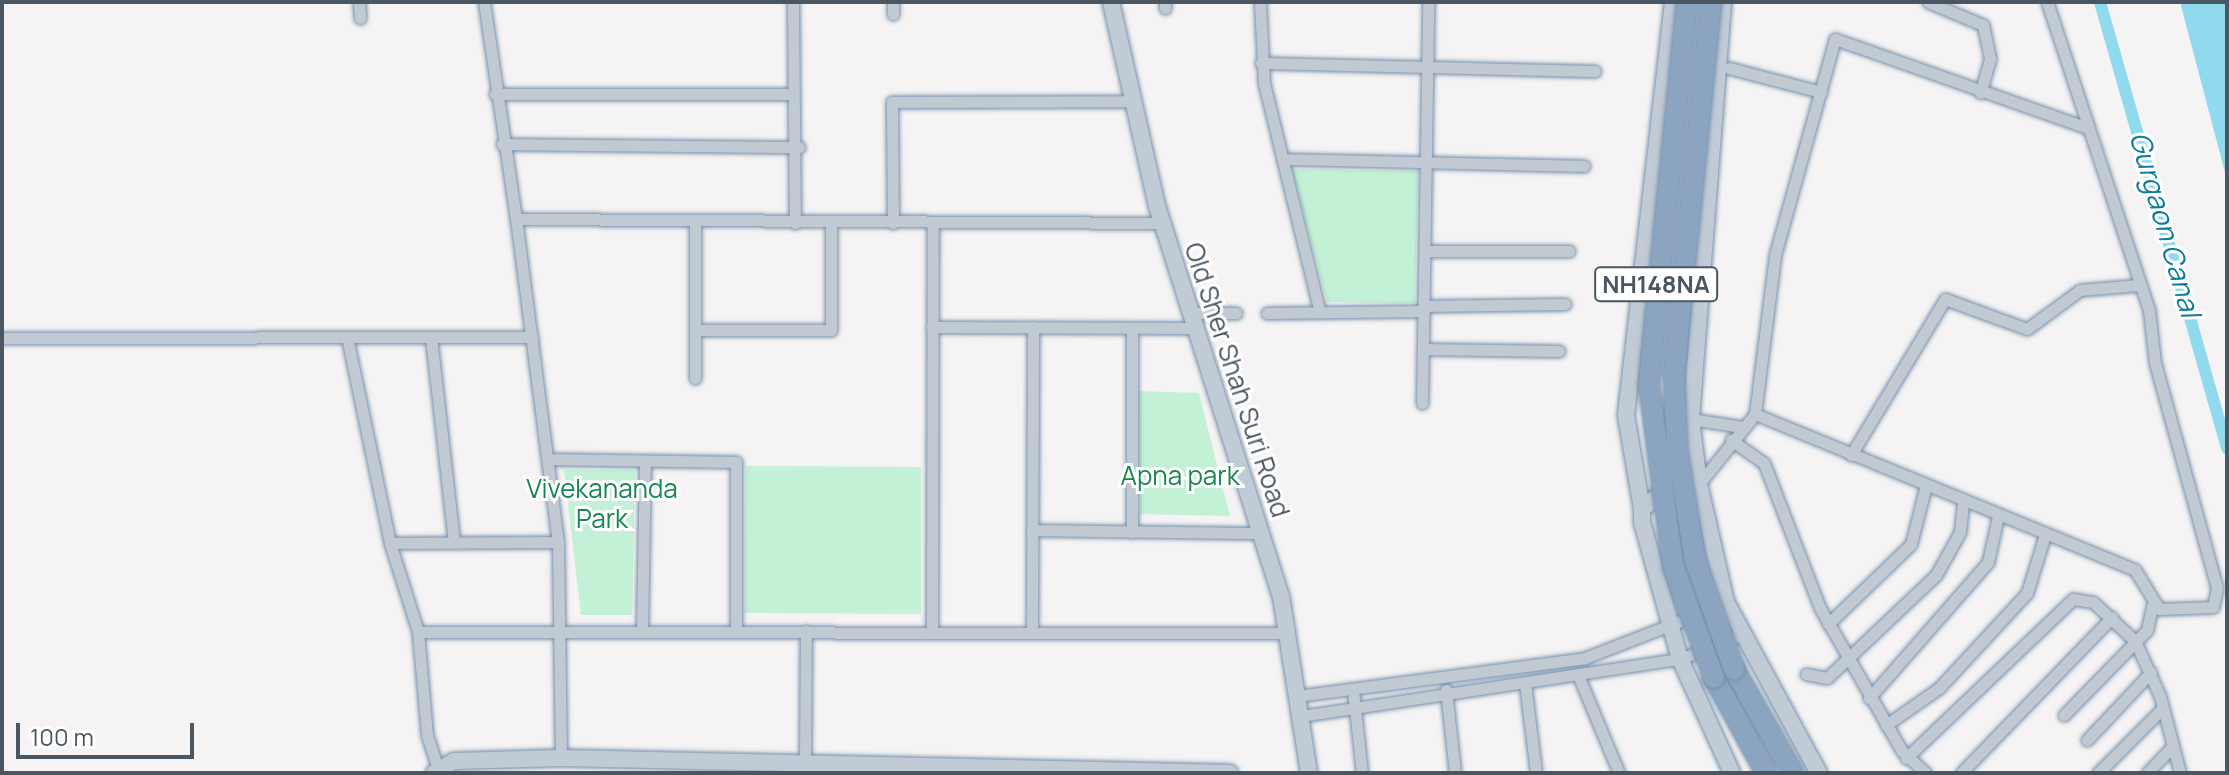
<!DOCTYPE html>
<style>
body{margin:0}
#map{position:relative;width:2229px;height:775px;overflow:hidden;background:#f5f3f3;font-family:Manrope,sans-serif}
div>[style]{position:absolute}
.green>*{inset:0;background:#c3f1d5}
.water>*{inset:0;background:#90daee}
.canal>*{height:12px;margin:-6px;padding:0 6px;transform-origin:6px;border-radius:6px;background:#90daee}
.roads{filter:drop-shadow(0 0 2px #7690ad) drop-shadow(0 0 2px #7690ad)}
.street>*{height:11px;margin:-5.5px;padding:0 5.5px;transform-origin:5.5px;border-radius:5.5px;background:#c1cad2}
.secondary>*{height:16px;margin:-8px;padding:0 8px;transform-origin:8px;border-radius:8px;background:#c1cbd6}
.highway>*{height:20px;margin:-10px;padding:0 10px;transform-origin:10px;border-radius:10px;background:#8ba5c1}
.bridges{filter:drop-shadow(0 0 2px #7690ad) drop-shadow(0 0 2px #7690ad)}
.highway-bridge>*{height:20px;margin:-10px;padding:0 10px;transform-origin:10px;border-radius:10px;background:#8ba5c1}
span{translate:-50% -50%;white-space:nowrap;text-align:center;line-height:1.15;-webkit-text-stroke:6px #fff;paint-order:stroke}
.shield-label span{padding:2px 6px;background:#fff;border:2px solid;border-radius:6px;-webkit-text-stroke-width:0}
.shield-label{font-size:24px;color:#4a5661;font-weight:700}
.street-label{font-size:26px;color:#4a5661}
.park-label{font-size:26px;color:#17864f}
.water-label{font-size:28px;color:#0c7c9b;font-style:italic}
.frame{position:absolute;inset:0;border:4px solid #4a5661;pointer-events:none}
.scale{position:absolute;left:16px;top:723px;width:178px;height:36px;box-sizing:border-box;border:4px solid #4a5661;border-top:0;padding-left:10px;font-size:24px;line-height:28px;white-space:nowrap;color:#4a5661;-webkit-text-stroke:6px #fff;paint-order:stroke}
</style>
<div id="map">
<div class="green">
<div style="clip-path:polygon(1292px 169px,1418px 171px,1415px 303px,1327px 302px)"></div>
<div style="clip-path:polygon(1139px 391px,1199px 393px,1230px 516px,1140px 514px)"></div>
<div style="clip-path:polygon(746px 466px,921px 467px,921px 614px,745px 613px)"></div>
<div style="clip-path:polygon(564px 470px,635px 470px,632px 615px,581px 615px)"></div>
</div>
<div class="water">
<div style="clip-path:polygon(2180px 2px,2227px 2px,2227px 180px)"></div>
</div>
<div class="canal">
<div style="left:2100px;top:2px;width:464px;rotate:74.1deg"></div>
</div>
<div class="roads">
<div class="street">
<div style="left:359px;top:2px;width:16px;rotate:86deg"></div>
<div style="left:484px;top:2px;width:219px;rotate:81.6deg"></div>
<div style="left:793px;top:2px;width:221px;rotate:89.5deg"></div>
<div style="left:893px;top:2px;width:12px;rotate:90deg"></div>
<div style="left:1260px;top:2px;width:81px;rotate:87.2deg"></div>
<div style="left:1264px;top:83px;width:236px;rotate:76.3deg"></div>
<div style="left:1928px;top:2px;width:60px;rotate:22.7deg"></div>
<div style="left:1983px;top:25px;width:35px;rotate:78deg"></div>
<div style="left:1990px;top:59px;width:35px;rotate:106deg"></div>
<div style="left:1165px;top:8px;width:6px;rotate:-90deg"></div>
<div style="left:1261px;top:63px;width:334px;rotate:1.4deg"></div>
<div style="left:1729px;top:68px;width:95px;rotate:14.6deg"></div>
<div style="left:495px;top:94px;width:298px"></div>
<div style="left:502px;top:144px;width:297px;rotate:0.6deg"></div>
<div style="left:1284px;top:159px;width:300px;rotate:1.3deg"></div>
<div style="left:695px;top:222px;width:156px;rotate:90deg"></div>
<div style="left:893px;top:223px;width:121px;rotate:-90.5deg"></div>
<div style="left:892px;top:102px;width:241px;rotate:-0.2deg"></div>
<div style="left:1425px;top:251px;width:144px"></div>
<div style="left:1424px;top:306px;width:141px;rotate:-0.8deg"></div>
<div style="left:1190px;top:313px;width:46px"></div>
<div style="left:1267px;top:313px;width:157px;rotate:-0.7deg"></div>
<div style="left:932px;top:327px;width:262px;rotate:0.2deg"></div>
<div style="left:1132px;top:328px;width:204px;rotate:90deg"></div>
<div style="left:695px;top:330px;width:136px"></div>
<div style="left:831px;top:330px;width:107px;rotate:-90deg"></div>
<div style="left:347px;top:337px;width:210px;rotate:78.2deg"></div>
<div style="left:390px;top:543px;width:93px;rotate:72.5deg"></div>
<div style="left:418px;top:632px;width:103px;rotate:85deg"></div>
<div style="left:427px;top:735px;width:35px;rotate:72deg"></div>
<div style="left:431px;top:337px;width:206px;rotate:83.6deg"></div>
<div style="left:2px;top:338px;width:530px;rotate:-0.11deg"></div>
<div style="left:1423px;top:349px;width:136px;rotate:0.8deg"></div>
<div style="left:1422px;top:403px;width:401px;rotate:-89.1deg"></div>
<div style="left:1755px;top:414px;width:411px;rotate:22.3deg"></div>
<div style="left:2135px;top:570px;width:46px;rotate:58.4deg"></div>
<div style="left:2159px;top:609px;width:54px;rotate:-2.1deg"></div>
<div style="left:2213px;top:607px;width:19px;rotate:-78deg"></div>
<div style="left:2217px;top:588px;width:233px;rotate:-105.4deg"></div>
<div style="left:2155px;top:363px;width:53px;rotate:-96.5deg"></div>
<div style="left:2149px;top:310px;width:324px;rotate:-108.3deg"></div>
<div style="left:1691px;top:419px;width:52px;rotate:8.9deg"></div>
<div style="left:1731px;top:440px;width:40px;rotate:34.9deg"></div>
<div style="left:1764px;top:463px;width:155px;rotate:68.9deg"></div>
<div style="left:1820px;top:608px;width:165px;rotate:60.2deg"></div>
<div style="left:1902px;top:751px;width:33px;rotate:43deg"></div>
<div style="left:1851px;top:455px;width:182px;rotate:-58.9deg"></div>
<div style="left:1945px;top:299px;width:87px;rotate:20.1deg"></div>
<div style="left:2027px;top:329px;width:66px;rotate:-36.3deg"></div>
<div style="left:2080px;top:290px;width:59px;rotate:-4.8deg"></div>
<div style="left:548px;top:459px;width:188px;rotate:0.9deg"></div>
<div style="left:736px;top:462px;width:169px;rotate:90deg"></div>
<div style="left:1699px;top:484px;width:90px;rotate:-51.3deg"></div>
<div style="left:1755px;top:414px;width:160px;rotate:-82.8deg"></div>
<div style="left:1775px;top:255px;width:224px;rotate:-74.5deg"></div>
<div style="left:1835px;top:39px;width:268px;rotate:19.4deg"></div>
<div style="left:1032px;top:530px;width:229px;rotate:0.8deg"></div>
<div style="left:390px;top:543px;width:168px;rotate:-0.3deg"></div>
<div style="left:1828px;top:624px;width:115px;rotate:-43.9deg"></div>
<div style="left:1911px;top:544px;width:61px;rotate:-75.7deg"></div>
<div style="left:642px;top:631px;width:170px;rotate:-89deg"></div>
<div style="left:418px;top:632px;width:869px;rotate:0.07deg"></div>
<div style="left:932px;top:632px;width:409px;rotate:-89.9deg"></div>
<div style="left:1032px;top:632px;width:305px;rotate:-89.8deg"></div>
<div style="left:1806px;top:674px;width:21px;rotate:11deg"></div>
<div style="left:1827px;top:678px;width:150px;rotate:-43.4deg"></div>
<div style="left:1936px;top:575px;width:49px;rotate:-60.8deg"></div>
<div style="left:1960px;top:532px;width:31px;rotate:-84deg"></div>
<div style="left:1578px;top:675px;width:106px;rotate:67.3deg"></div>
<div style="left:1525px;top:683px;width:91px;rotate:83deg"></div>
<div style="left:1353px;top:690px;width:83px;rotate:83.8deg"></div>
<div style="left:1446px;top:690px;width:83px;rotate:83.8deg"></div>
<div style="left:1297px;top:696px;width:290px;rotate:-7.5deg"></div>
<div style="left:1585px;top:658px;width:141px;rotate:-21.3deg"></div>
<div style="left:1869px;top:698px;width:181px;rotate:-48.8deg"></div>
<div style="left:1988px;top:562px;width:47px;rotate:-77.7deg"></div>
<div style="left:2064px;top:715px;width:119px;rotate:-45.7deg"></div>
<div style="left:2147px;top:630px;width:25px;rotate:-78deg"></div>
<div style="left:1301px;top:716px;width:383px;rotate:-8.6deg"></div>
<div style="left:1680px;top:659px;width:68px;rotate:-21.6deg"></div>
<div style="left:1886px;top:725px;width:65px;rotate:-34.9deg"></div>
<div style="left:1939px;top:688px;width:129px;rotate:-47.2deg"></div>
<div style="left:2027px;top:593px;width:61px;rotate:-72.8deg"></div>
<div style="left:2087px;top:740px;width:93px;rotate:-46.7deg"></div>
<div style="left:561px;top:758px;width:216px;rotate:-90.8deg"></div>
<div style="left:558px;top:542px;width:326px;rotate:-97.4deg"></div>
<div style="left:516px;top:219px;width:647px;rotate:0.35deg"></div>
<div style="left:1906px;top:758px;width:231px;rotate:-43.6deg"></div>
<div style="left:2073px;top:599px;width:20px;rotate:9deg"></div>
<div style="left:2093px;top:602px;width:57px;rotate:42.9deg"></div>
<div style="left:2135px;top:641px;width:60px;rotate:65.6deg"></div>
<div style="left:2160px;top:696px;width:80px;rotate:75.4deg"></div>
<div style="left:805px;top:761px;width:130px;rotate:-89.6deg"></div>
<div style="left:1961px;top:773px;width:217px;rotate:-45.9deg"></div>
<div style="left:2098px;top:773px;width:92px;rotate:-45deg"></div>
<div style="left:2147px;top:773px;width:36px;rotate:-46deg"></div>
</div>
<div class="secondary">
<div style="left:1111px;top:2px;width:209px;rotate:77.3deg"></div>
<div style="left:1157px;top:206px;width:409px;rotate:72.4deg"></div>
<div style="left:1281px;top:596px;width:179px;rotate:81deg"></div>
<div style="left:1699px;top:484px;width:65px;rotate:-97deg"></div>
<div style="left:1691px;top:419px;width:418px;rotate:-85.6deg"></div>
<div style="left:1642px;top:509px;width:95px;rotate:-99.7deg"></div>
<div style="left:1626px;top:415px;width:416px;rotate:-83.5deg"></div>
<div style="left:434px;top:773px;width:23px;rotate:-31deg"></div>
<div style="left:454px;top:761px;width:107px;rotate:-1.6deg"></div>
<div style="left:561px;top:758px;width:669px;rotate:1.28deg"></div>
<div style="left:1732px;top:773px;width:125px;rotate:-114.5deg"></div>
<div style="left:1680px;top:659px;width:142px;rotate:-105.5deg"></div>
<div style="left:1642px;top:522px;width:13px;rotate:-90deg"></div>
<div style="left:1642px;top:509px;width:21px;rotate:-39deg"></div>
<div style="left:1658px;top:496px;width:43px;rotate:-16.3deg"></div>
<div style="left:1699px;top:484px;width:121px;rotate:77.1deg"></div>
<div style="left:1726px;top:602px;width:195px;rotate:61.5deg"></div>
</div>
<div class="highway">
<div style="left:1734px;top:669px;width:120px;rotate:60.4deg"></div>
<div style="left:1714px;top:678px;width:108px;rotate:61.3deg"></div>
</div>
</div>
<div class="bridges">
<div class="highway-bridge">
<div style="left:1687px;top:2px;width:385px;rotate:95.7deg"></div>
<div style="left:1649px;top:385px;width:183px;rotate:82.4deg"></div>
<div style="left:1673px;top:566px;width:119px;rotate:69.9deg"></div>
<div style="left:1711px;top:2px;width:375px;rotate:95.7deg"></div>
<div style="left:1674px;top:375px;width:74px;rotate:87.7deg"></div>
<div style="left:1677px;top:449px;width:112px;rotate:80.8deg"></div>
<div style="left:1695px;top:560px;width:116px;rotate:70.3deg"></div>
</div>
</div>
<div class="shield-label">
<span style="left:1656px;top:284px">NH148NA</span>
</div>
<div class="street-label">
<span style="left:1237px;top:380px;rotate:72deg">Old Sher Shah Suri Road</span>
</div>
<div class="park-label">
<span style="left:1180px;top:476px">Apna park</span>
<span style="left:602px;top:504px">Vivekananda<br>Park</span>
</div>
<div class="water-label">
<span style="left:2166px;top:224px;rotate:74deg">Gurgaon Canal</span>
</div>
<div class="frame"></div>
<div class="scale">100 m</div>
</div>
